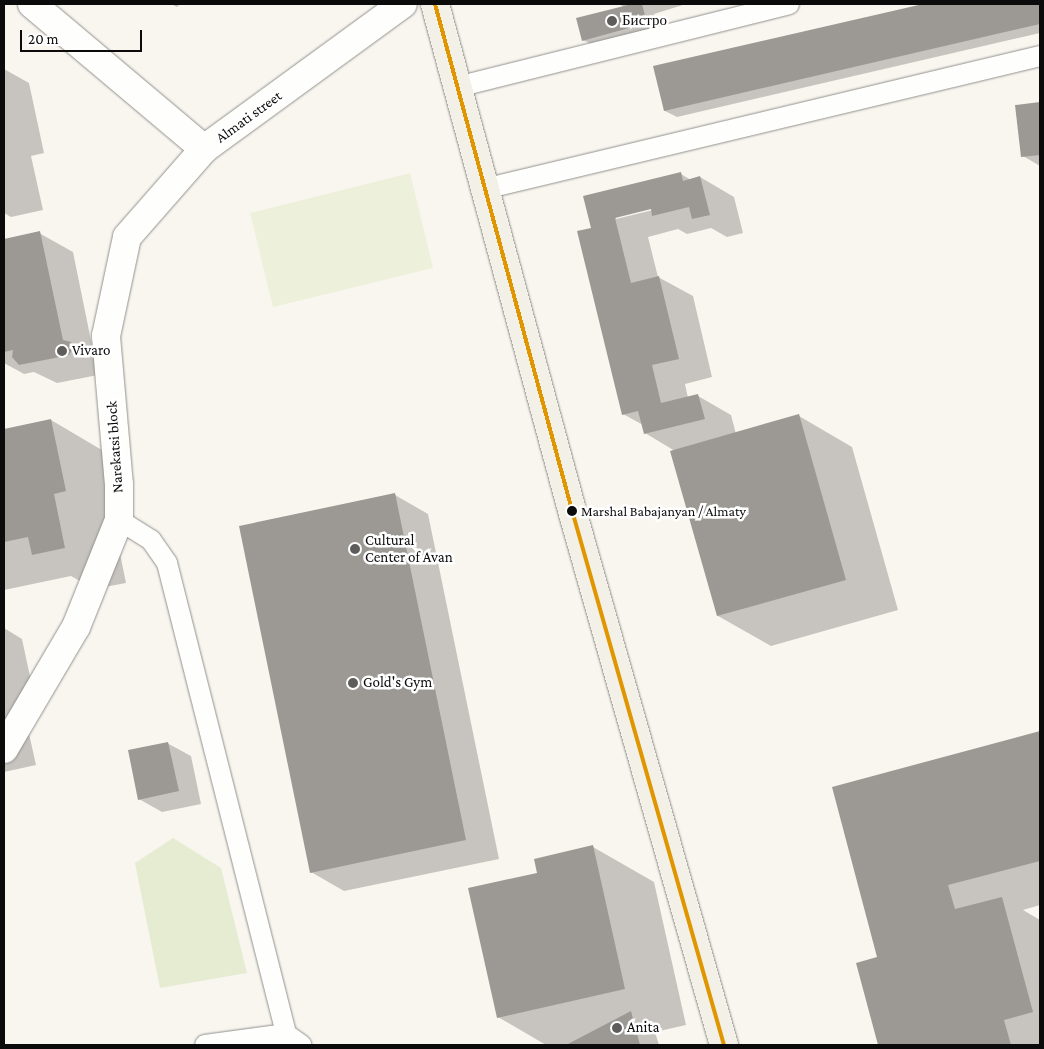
<!DOCTYPE html>
<meta charset="utf-8">
<style>
body{margin:0}
#map{position:relative;width:1044px;height:1049px;overflow:hidden;background:#f9f6ef;font-family:"Crimson Pro",serif}
div>[style]{position:absolute}
.green>*{inset:0;background:#e5ecd1}
.pitch>*{inset:0;background:#edf0da}
.shadow>*{inset:0;background:#0003}
.building>*{inset:0;background:#9c9995}
.roads{filter:drop-shadow(0 0 1px #92918e) drop-shadow(0 0 1px #92918e)}
.service>*{height:20px;margin:-10px;padding:0 10px;transform-origin:10px;border-radius:10px;background:#fefefd}
.minor>*{height:28px;margin:-14px;padding:0 14px;transform-origin:14px;border-radius:14px;background:#fefefd}
.tertiary>*{height:28px;margin:-14px;padding:0 14px;transform-origin:14px;border-radius:14px;background:#fefefd}
.secondary>*{height:28px;margin:-14px;padding:0 14px;transform-origin:14px;border-radius:14px;background:#f3f0e8}
.bus-1>*{height:4px;margin:-2px;padding:0 2px;transform-origin:2px;border-radius:2px;background:#df9601}
.dots>*{width:14px;height:14px;translate:-50% -50%;box-sizing:border-box;border:2px solid #fff;border-radius:50%}
span{translate:-50% -50%;white-space:nowrap;text-align:center;line-height:1.15;-webkit-text-stroke:5px #fff;paint-order:stroke}
.bus-label{font-size:14px;color:#0b0b0b}
.left{translate:0 -50%;text-align:left}
.poi-label{font-size:15px;color:#0b0b0b}
.street-label{font-size:15px;color:#0b0b0b}
.frame{position:absolute;inset:0;border:5px solid #0b0b0b;pointer-events:none}
.scale{position:absolute;left:20px;top:30px;width:122px;height:22px;box-sizing:border-box;border:2px solid #0b0b0b;border-top:0;padding-left:6px;font-size:15px;line-height:18px;white-space:nowrap;color:#0b0b0b;-webkit-text-stroke:4px #fff;paint-order:stroke}
</style>
<div id="map">
<div class="green">
<div style="clip-path:polygon(173px 838px,221px 868px,247px 973px,160px 988px,135px 863px)"></div>
</div>
<div class="pitch">
<div style="clip-path:polygon(410px 173px,433px 268px,273px 307px,250px 213px)"></div>
</div>
<div class="shadow">
<div style="clip-path:polygon(171px 4px,180px 4px,177px 7px)"></div>
<div style="clip-path:polygon(619px 4px,686px 4px,654px 14px,658px 29px,595px 46px,583px 40px,624px 7px)"></div>
<div style="clip-path:polygon(929px 4px,1040px 4px,1040px 33px,677px 117px,665px 111px,655px 67px)"></div>
<div style="clip-path:polygon(4px 69px,29px 83px,44px 153px,31px 156px,43px 210px,11px 217px,4px 213px)"></div>
<div style="clip-path:polygon(1040px 103px,1040px 166px,1023px 156px,1016px 106px)"></div>
<div style="clip-path:polygon(evenodd,681px 174px,691px 180px,700px 177px,734px 197px,743px 233px,727px 237px,711px 228px,687px 234px,678px 229px,648px 237px,658px 277px,693px 296px,712px 377px,685px 384px,688px 398px,698px 396px,731px 415px,736px 434px,799px 416px,852px 447px,898px 610px,771px 646px,718px 616px,675px 451px,645px 433px,643px 425px,623px 414px,592px 229px,681px 174px,657px 206px,657px 209px,616px 219px,616px 216px,657px 206px)"></div>
<div style="clip-path:polygon(39px 233px,73px 252px,98px 375px,57px 383px,34px 372px,24px 374px,4px 363px,4px 241px)"></div>
<div style="clip-path:polygon(51px 420px,112px 456px,115px 529px,126px 583px,94px 589px,71px 576px,4px 590px,4px 430px)"></div>
<div style="clip-path:polygon(395px 495px,428px 514px,499px 859px,344px 891px,311px 872px)"></div>
<div style="clip-path:polygon(4px 628px,22px 639px,37px 709px,24px 711px,36px 765px,4px 772px)"></div>
<div style="clip-path:polygon(1040px 733px,1040px 905px,1023px 910px,1040px 920px,1040px 1045px,879px 1045px,857px 964px,878px 958px,833px 788px)"></div>
<div style="clip-path:polygon(167px 743px,191px 756px,201px 804px,162px 812px,139px 799px)"></div>
<div style="clip-path:polygon(593px 847px,654px 882px,686px 1025px,655px 1032px,659px 1045px,546px 1045px,498px 1017px,538px 874px)"></div>
</div>
<div class="building">
<div style="clip-path:polygon(632px 4px,642px 4px,647px 23px,582px 41px,576px 18px)"></div>
<div style="clip-path:polygon(923px 4px,1040px 4px,1040px 24px,664px 111px,653px 66px)"></div>
<div style="clip-path:polygon(1040px 102px,1040px 155px,1021px 157px,1015px 105px)"></div>
<div style="clip-path:polygon(681px 172px,683px 181px,700px 176px,710px 215px,692px 219px,689px 207px,652px 216px,651px 209px,615px 218px,631px 283px,659px 276px,679px 359px,652px 365px,661px 403px,698px 394px,705px 419px,644px 434px,638px 411px,622px 415px,577px 231px,591px 228px,583px 196px)"></div>
<div style="clip-path:polygon(40px 231px,63px 340px,71px 342px,73px 348px,69px 355px,65px 356px,19px 365px,12px 357px,13px 350px,4px 352px,4px 239px)"></div>
<div style="clip-path:polygon(799px 414px,846px 580px,717px 616px,670px 451px)"></div>
<div style="clip-path:polygon(51px 419px,66px 491px,54px 494px,65px 548px,32px 555px,28px 537px,4px 542px,4px 429px)"></div>
<div style="clip-path:polygon(395px 493px,466px 840px,310px 873px,239px 526px)"></div>
<div style="clip-path:polygon(1040px 731px,1040px 861px,948px 885px,955px 909px,1002px 897px,1033px 1012px,1004px 1020px,1011px 1045px,878px 1045px,856px 963px,877px 957px,832px 787px)"></div>
<div style="clip-path:polygon(168px 742px,179px 791px,138px 800px,128px 750px)"></div>
<div style="clip-path:polygon(593px 845px,625px 989px,497px 1018px,468px 888px,537px 873px,534px 859px)"></div>
<div style="clip-path:polygon(631px 1011px,640px 1045px,566px 1045px)"></div>
</div>
<div class="roads">
<div class="service">
<div style="left:457px;top:87px;width:342px;rotate:-14deg"></div>
<div style="left:484px;top:189px;width:572px;rotate:-13.45deg"></div>
<div style="left:119px;top:520px;width:38px;rotate:32deg"></div>
<div style="left:151px;top:540px;width:28px;rotate:55deg"></div>
<div style="left:167px;top:563px;width:486px;rotate:75.8deg"></div>
<div style="left:286px;top:1034px;width:19px;rotate:36deg"></div>
<div style="left:205px;top:1045px;width:82px;rotate:-7.7deg"></div>
</div>
<div class="minor">
<div style="left:4px;top:749px;width:142px;rotate:-59.5deg"></div>
<div style="left:76px;top:627px;width:115px;rotate:-68.1deg"></div>
<div style="left:119px;top:520px;width:35px;rotate:-90deg"></div>
<div style="left:119px;top:485px;width:150px;rotate:-95deg"></div>
<div style="left:106px;top:336px;width:101px;rotate:-78deg"></div>
<div style="left:127px;top:237px;width:117px;rotate:-48.8deg"></div>
</div>
<div class="tertiary">
<div style="left:32px;top:4px;width:225px;rotate:40.1deg"></div>
<div style="left:204px;top:149px;width:246px;rotate:-36.1deg"></div>
</div>
<div class="secondary">
<div style="left:435px;top:4px;width:528px;rotate:74.86deg"></div>
<div style="left:573px;top:514px;width:552px;rotate:74.13deg"></div>
</div>
</div>
<div class="bus-1">
<div style="left:435px;top:4px;width:528px;rotate:74.86deg"></div>
<div style="left:573px;top:514px;width:552px;rotate:74.13deg"></div>
</div>
<div class="dots">
<div style="left:612px;top:21px;background:#5e5d5b"></div>
<div style="left:62px;top:351px;background:#5e5d5b"></div>
<div style="left:572px;top:511px;background:#0b0b0b"></div>
<div style="left:355px;top:549px;background:#5e5d5b"></div>
<div style="left:353px;top:683px;background:#5e5d5b"></div>
<div style="left:617px;top:1028px;background:#5e5d5b"></div>
</div>
<div class="bus-label">
<span class="left" style="left:581px;top:511px">Marshal Babajanyan / Almaty</span>
</div>
<div class="poi-label">
<span class="left" style="left:622px;top:21px">Бистро</span>
<span class="left" style="left:72px;top:351px">Vivaro</span>
<span class="left" style="left:365px;top:549px">Cultural<br>Center of Avan</span>
<span class="left" style="left:363px;top:683px">Gold's Gym</span>
<span class="left" style="left:627px;top:1028px">Anita</span>
</div>
<div class="street-label">
<span style="left:249px;top:117px;rotate:-36deg">Almati street</span>
<span style="left:115px;top:447px;rotate:-94deg">Narekatsi block</span>
</div>
<div class="frame"></div>
<div class="scale">20 m</div>
</div>
